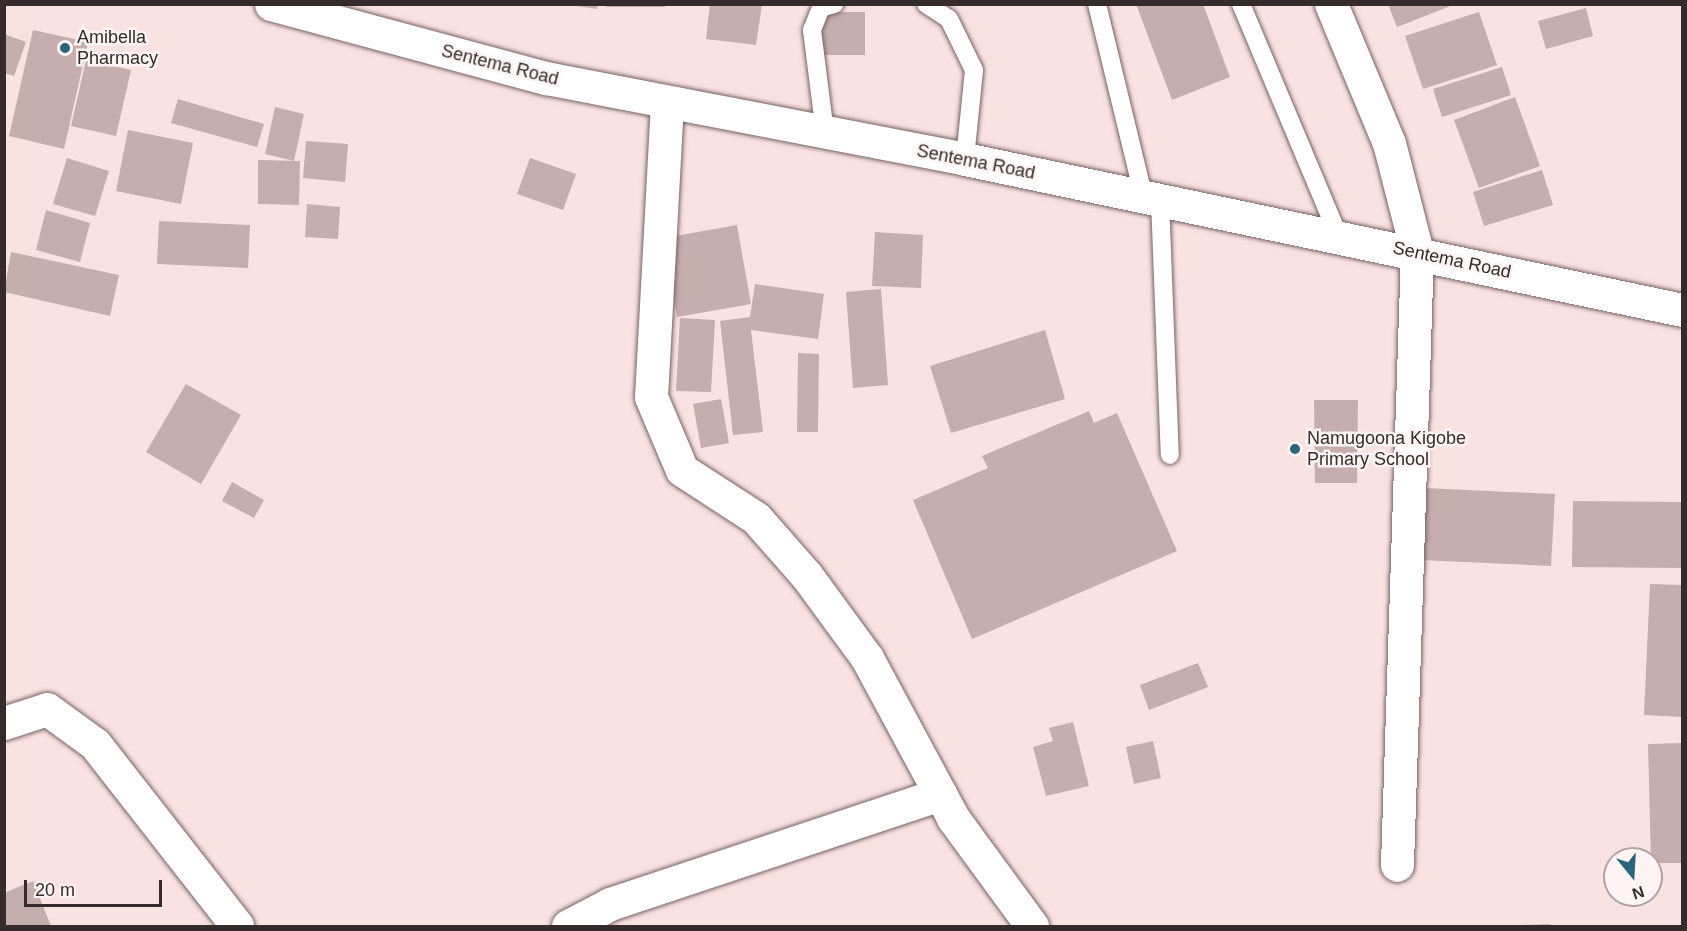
<!DOCTYPE html>
<style>
body{margin:0}
#map{position:relative;width:1687px;height:931px;overflow:hidden;background:#fbe2e2;font-family:Arial,sans-serif}
div>[style]{position:absolute}
.building>*{inset:0;background:#c5aead}
.roads{filter:drop-shadow(0 0 2px #766261) drop-shadow(0 0 2px #766261)}
.service>*{height:18px;margin:-9px;padding:0 9px;transform-origin:9px;border-radius:9px;background:#fff}
.minor>*{height:33px;margin:-16.5px;padding:0 16.5px;transform-origin:16.5px;border-radius:16.5px;background:#fff}
.secondary>*{height:33px;margin:-16.5px;padding:0 16.5px;transform-origin:16.5px;border-radius:16.5px;background:#fff}
.dots>*{width:16px;height:16px;translate:-50% -50%;box-sizing:border-box;border:3px solid #fdf4f3;border-radius:50%}
span{translate:-50% -50%;white-space:nowrap;text-align:center;line-height:1.15;-webkit-text-stroke:5px #fdf4f3;paint-order:stroke}
.poi-label{font-size:18px;color:#342b2b}
.left{translate:0 -50%;text-align:left}
.street-label{font-size:18px;color:#342b2b}
.frame{position:absolute;inset:0;border:6px solid #342b2b;pointer-events:none}
.north{position:absolute;left:1603px;top:847px;width:60px;height:60px;box-sizing:border-box;background:#fdf4f3;border:2px solid #ada4a3;border-radius:50%;rotate:162deg;font-size:16px;font-weight:700;line-height:24px;text-align:center;color:#342b2b}
.north::after{content:'';display:block;margin:auto;width:21px;height:27px;background:#2a657d;clip-path:polygon(50% 0,100% 100%,50% 72%,0 100%)}
.scale{position:absolute;left:24px;top:880px;width:138px;height:27px;box-sizing:border-box;border:3px solid #342b2b;border-top:0;padding-left:8px;font-size:18px;line-height:21px;white-space:nowrap;color:#342b2b;-webkit-text-stroke:4px #fdf4f3;paint-order:stroke}
</style>
<div id="map">
<div class="building">
<div style="clip-path:polygon(563px 4px,598px 4px,597px 9px)"></div>
<div style="clip-path:polygon(606px 4px,665px 4px,665px 7px,606px 7px)"></div>
<div style="clip-path:polygon(710px 4px,762px 4px,756px 45px,706px 39px)"></div>
<div style="clip-path:polygon(1136px 4px,1203px 4px,1230px 77px,1172px 100px)"></div>
<div style="clip-path:polygon(1388px 4px,1452px 4px,1453px 5px,1397px 27px)"></div>
<div style="clip-path:polygon(1586px 8px,1593px 36px,1546px 49px,1538px 21px)"></div>
<div style="clip-path:polygon(822px 12px,865px 12px,865px 55px,822px 55px)"></div>
<div style="clip-path:polygon(1479px 12px,1497px 65px,1423px 89px,1405px 36px)"></div>
<div style="clip-path:polygon(33px 30px,88px 42px,64px 149px,9px 136px)"></div>
<div style="clip-path:polygon(4px 34px,26px 42px,14px 76px,4px 73px)"></div>
<div style="clip-path:polygon(86px 60px,131px 70px,116px 136px,71px 126px)"></div>
<div style="clip-path:polygon(1502px 67px,1511px 95px,1442px 117px,1433px 89px)"></div>
<div style="clip-path:polygon(1515px 97px,1540px 166px,1479px 188px,1454px 120px)"></div>
<div style="clip-path:polygon(178px 99px,264px 124px,257px 147px,171px 123px)"></div>
<div style="clip-path:polygon(275px 107px,304px 114px,294px 161px,265px 154px)"></div>
<div style="clip-path:polygon(128px 130px,193px 143px,181px 204px,116px 191px)"></div>
<div style="clip-path:polygon(306px 141px,348px 144px,345px 182px,303px 178px)"></div>
<div style="clip-path:polygon(67px 158px,109px 171px,95px 216px,53px 204px)"></div>
<div style="clip-path:polygon(530px 158px,576px 174px,563px 210px,517px 194px)"></div>
<div style="clip-path:polygon(258px 160px,300px 161px,299px 205px,258px 204px)"></div>
<div style="clip-path:polygon(1542px 170px,1553px 205px,1484px 226px,1473px 192px)"></div>
<div style="clip-path:polygon(307px 204px,340px 207px,338px 239px,305px 237px)"></div>
<div style="clip-path:polygon(46px 210px,90px 223px,80px 262px,36px 250px)"></div>
<div style="clip-path:polygon(159px 221px,250px 225px,248px 268px,157px 264px)"></div>
<div style="clip-path:polygon(737px 225px,751px 304px,677px 317px,664px 238px)"></div>
<div style="clip-path:polygon(875px 232px,923px 235px,921px 288px,872px 286px)"></div>
<div style="clip-path:polygon(11px 252px,119px 275px,110px 316px,4px 292px)"></div>
<div style="clip-path:polygon(755px 284px,824px 294px,818px 339px,751px 330px,763px 432px,733px 435px,720px 321px,750px 317px)"></div>
<div style="clip-path:polygon(881px 289px,888px 385px,853px 388px,846px 292px)"></div>
<div style="clip-path:polygon(680px 318px,715px 320px,711px 392px,676px 391px)"></div>
<div style="clip-path:polygon(1045px 330px,1065px 399px,951px 433px,930px 366px)"></div>
<div style="clip-path:polygon(798px 353px,819px 354px,818px 432px,797px 432px)"></div>
<div style="clip-path:polygon(186px 384px,241px 415px,201px 484px,146px 452px)"></div>
<div style="clip-path:polygon(721px 399px,729px 443px,701px 448px,693px 404px)"></div>
<div style="clip-path:polygon(1314px 400px,1358px 400px,1357px 483px,1315px 483px)"></div>
<div style="clip-path:polygon(1089px 411px,1094px 423px,1117px 413px,1177px 551px,972px 639px,913px 500px,988px 468px,982px 456px)"></div>
<div style="clip-path:polygon(232px 482px,264px 500px,254px 518px,222px 501px)"></div>
<div style="clip-path:polygon(1425px 488px,1555px 494px,1551px 566px,1420px 560px)"></div>
<div style="clip-path:polygon(1573px 501px,1682px 502px,1682px 568px,1572px 567px)"></div>
<div style="clip-path:polygon(1650px 584px,1682px 585px,1682px 717px,1644px 715px)"></div>
<div style="clip-path:polygon(1198px 663px,1208px 687px,1149px 710px,1140px 685px)"></div>
<div style="clip-path:polygon(1073px 722px,1089px 786px,1046px 796px,1033px 747px,1053px 741px,1049px 728px)"></div>
<div style="clip-path:polygon(1153px 741px,1161px 778px,1134px 784px,1126px 747px)"></div>
<div style="clip-path:polygon(1682px 743px,1682px 863px,1651px 863px,1648px 744px)"></div>
<div style="clip-path:polygon(33px 881px,51px 926px,4px 926px,4px 893px)"></div>
<div style="clip-path:polygon(1550px 924px,1550px 926px,1523px 926px,1522px 925px)"></div>
</div>
<div class="roads">
<div class="service">
<div style="left:926px;top:4px;width:27px;rotate:33deg"></div>
<div style="left:949px;top:19px;width:57px;rotate:63.9deg"></div>
<div style="left:974px;top:70px;width:89px;rotate:95.8deg"></div>
<div style="left:1097px;top:4px;width:200px;rotate:76.4deg"></div>
<div style="left:1241px;top:4px;width:253px;rotate:67.2deg"></div>
<div style="left:825px;top:133px;width:104px;rotate:-97.2deg"></div>
<div style="left:812px;top:30px;width:24px;rotate:-68deg"></div>
<div style="left:821px;top:8px;width:14px;rotate:-17deg"></div>
<div style="left:1160px;top:200px;width:255px;rotate:87.8deg"></div>
</div>
<div class="minor">
<div style="left:1331px;top:4px;width:151px;rotate:67.4deg"></div>
<div style="left:1389px;top:143px;width:113px;rotate:75.6deg"></div>
<div style="left:1417px;top:252px;width:613px;rotate:91.87deg"></div>
<div style="left:667px;top:102px;width:295px;rotate:93.1deg"></div>
<div style="left:651px;top:397px;width:79px;rotate:67deg"></div>
<div style="left:682px;top:470px;width:88px;rotate:33deg"></div>
<div style="left:756px;top:518px;width:77px;rotate:48.7deg"></div>
<div style="left:807px;top:576px;width:102px;rotate:53.8deg"></div>
<div style="left:867px;top:658px;width:182px;rotate:61.7deg"></div>
<div style="left:953px;top:818px;width:134px;rotate:53.8deg"></div>
<div style="left:4px;top:723px;width:45px;rotate:-18deg"></div>
<div style="left:47px;top:709px;width:59px;rotate:36.1deg"></div>
<div style="left:95px;top:744px;width:231px;rotate:52deg"></div>
<div style="left:568px;top:926px;width:47px;rotate:-27.6deg"></div>
<div style="left:610px;top:904px;width:348px;rotate:-18.4deg"></div>
</div>
<div class="secondary">
<div style="left:271px;top:4px;width:285px;rotate:15.1deg"></div>
<div style="left:546px;top:78px;width:427px;rotate:10.9deg"></div>
<div style="left:965px;top:159px;width:733px;rotate:11.89deg"></div>
</div>
</div>
<div class="dots">
<div style="left:65px;top:48px;background:#2a657d"></div>
<div style="left:1295px;top:449px;background:#2a657d"></div>
</div>
<div class="poi-label">
<span class="left" style="left:77px;top:48px">Amibella<br>Pharmacy</span>
<span class="left" style="left:1307px;top:449px">Namugoona Kigobe<br>Primary School</span>
</div>
<div class="street-label">
<span style="left:500px;top:65px;rotate:14deg">Sentema Road</span>
<span style="left:976px;top:162px;rotate:11deg">Sentema Road</span>
<span style="left:1452px;top:260px;rotate:12deg">Sentema Road</span>
</div>
<div class="frame"></div>
<div class="north">N</div>
<div class="scale">20 m</div>
</div>
